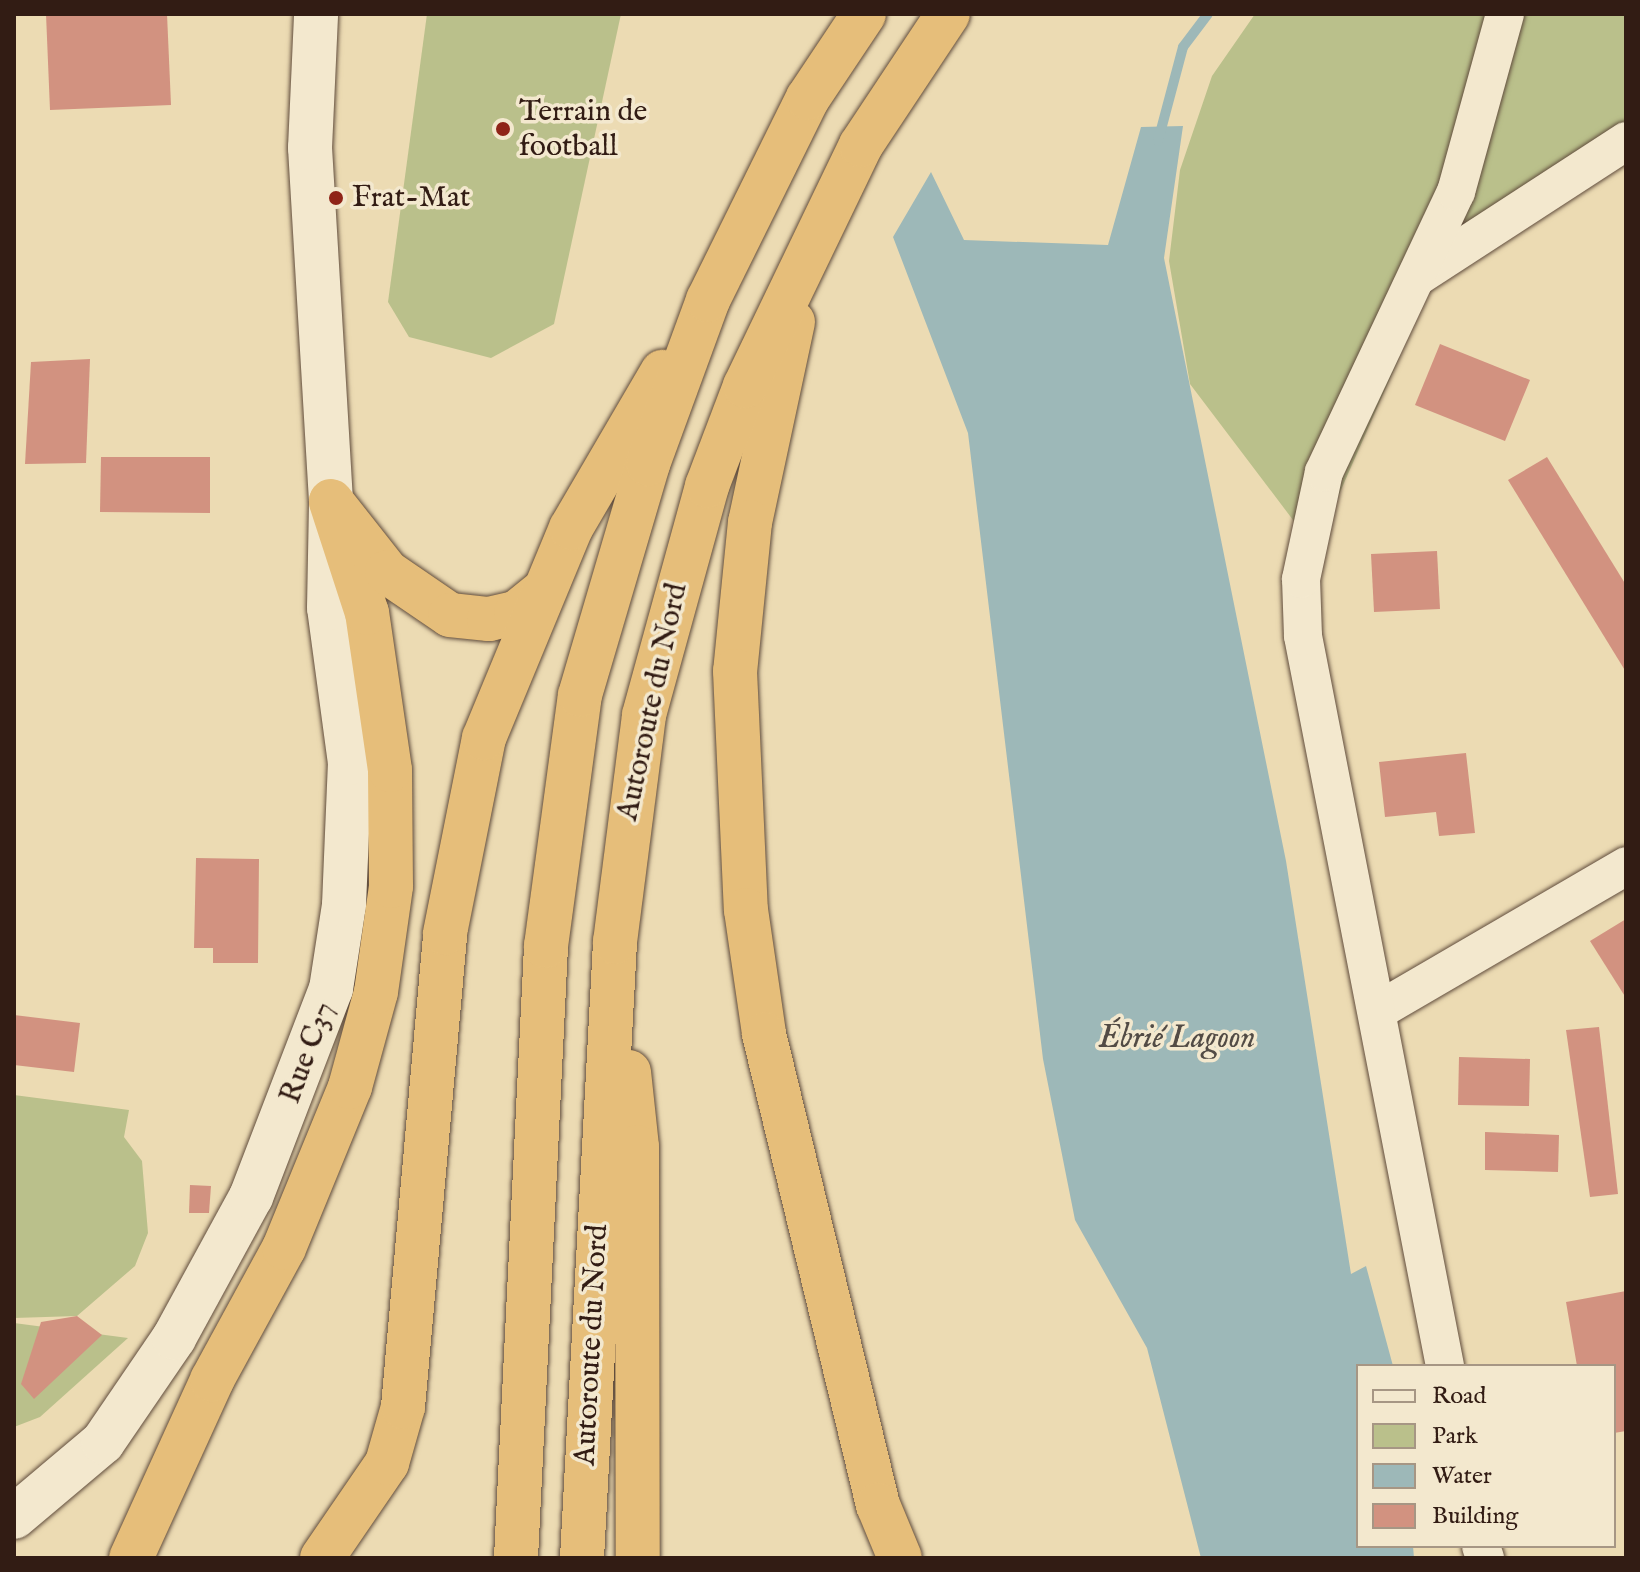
<!DOCTYPE html>
<meta charset="utf-8">
<style>
body{margin:0}
#map{position:relative;width:1640px;height:1572px;overflow:hidden;background:#ecdbb3;font-family:"IM FELL English",serif}
div>[style]{position:absolute}
.green>*{inset:0;background:#bac08b}
.water>*{inset:0;background:#9db8b8}
.stream>*{height:10px;margin:-5px;padding:0 5px;transform-origin:5px;border-radius:5px;background:#9db8b8}
.building>*{inset:0;background:#d29280}
.roads{filter:drop-shadow(0 0 2px #604c3c) drop-shadow(0 0 2px #604c3c)}
.minor>*{height:38px;margin:-19px;padding:0 19px;transform-origin:19px;border-radius:19px;background:#f3e8ce}
.tertiary>*{height:44px;margin:-22px;padding:0 22px;transform-origin:22px;border-radius:22px;background:#f3e8ce}
.trunk>*{height:44px;margin:-22px;padding:0 22px;transform-origin:22px;border-radius:22px;background:#e6be7a}
.motorway>*{height:44px;margin:-22px;padding:0 22px;transform-origin:22px;border-radius:22px;background:#e6be7a}
.dots>*{width:22px;height:22px;translate:-50% -50%;box-sizing:border-box;border:4px solid #f3e8ce;border-radius:50%}
span{translate:-50% -50%;white-space:nowrap;text-align:center;line-height:1.15;-webkit-text-stroke:7px #f3e8ce;paint-order:stroke}
.poi-label{font-size:30px;color:#321c14}
.left{translate:0 -50%;text-align:left}
.street-label{font-size:30px;color:#321c14}
.water-label{font-size:32px;color:#524b45;font-style:italic}
.frame{position:absolute;inset:0;border:16px solid #321c14;pointer-events:none}
.legend{position:absolute;left:1356px;top:1364px;width:260px;height:184px;box-sizing:border-box;background:#f3e8ce;border:2px solid #a69684;margin:0;padding:10px 14px;list-style:none;font-size:24px;color:#321c14}
.legend li{display:flex;align-items:center;gap:16px;height:40px}
.legend b{width:40px;border:2px solid #a69684}
</style>
<div id="map">
<div class="green">
<div style="clip-path:polygon(427px 14px,621px 14px,554px 324px,491px 358px,409px 337px,388px 302px)"></div>
<div style="clip-path:polygon(1255px 14px,1626px 14px,1626px 132px,1439px 267px,1315px 549px,1190px 384px,1169px 261px,1180px 170px,1212px 76px)"></div>
<div style="clip-path:polygon(14px 1095px,129px 1110px,124px 1137px,142px 1161px,148px 1233px,135px 1266px,77px 1316px,14px 1318px)"></div>
<div style="clip-path:polygon(14px 1323px,128px 1338px,40px 1417px,14px 1427px)"></div>
</div>
<div class="water">
<div style="clip-path:polygon(1183px 126px,1164px 258px,1286px 861px,1351px 1274px,1366px 1266px,1393px 1366px,1358px 1366px,1358px 1546px,1413px 1546px,1414px 1558px,1201px 1558px,1147px 1348px,1075px 1220px,1043px 1059px,968px 433px,893px 237px,931px 172px,964px 240px,1108px 245px,1141px 127px)"></div>
</div>
<div class="stream">
<div style="left:1158px;top:141px;width:97px;rotate:-75.1deg"></div>
<div style="left:1183px;top:47px;width:41px;rotate:-52.9deg"></div>
</div>
<div class="building">
<div style="clip-path:polygon(46px 14px,167px 14px,171px 105px,50px 110px)"></div>
<div style="clip-path:polygon(1440px 344px,1530px 380px,1505px 441px,1415px 405px)"></div>
<div style="clip-path:polygon(90px 359px,86px 463px,25px 464px,31px 362px)"></div>
<div style="clip-path:polygon(101px 457px,210px 457px,210px 513px,100px 512px)"></div>
<div style="clip-path:polygon(1547px 457px,1626px 585px,1626px 672px,1508px 480px)"></div>
<div style="clip-path:polygon(1437px 551px,1440px 609px,1374px 612px,1371px 554px)"></div>
<div style="clip-path:polygon(1466px 753px,1475px 833px,1439px 836px,1436px 812px,1385px 817px,1379px 762px)"></div>
<div style="clip-path:polygon(196px 858px,259px 859px,258px 963px,213px 963px,213px 948px,194px 948px)"></div>
<div style="clip-path:polygon(1626px 919px,1626px 998px,1590px 941px)"></div>
<div style="clip-path:polygon(14px 1015px,80px 1023px,74px 1072px,14px 1065px)"></div>
<div style="clip-path:polygon(1599px 1027px,1618px 1194px,1590px 1197px,1566px 1030px)"></div>
<div style="clip-path:polygon(1459px 1057px,1530px 1059px,1529px 1106px,1458px 1105px)"></div>
<div style="clip-path:polygon(1485px 1132px,1559px 1135px,1558px 1172px,1485px 1170px)"></div>
<div style="clip-path:polygon(190px 1185px,211px 1186px,209px 1213px,189px 1213px)"></div>
<div style="clip-path:polygon(1626px 1291px,1626px 1431px,1614px 1433px,1614px 1366px,1577px 1366px,1566px 1302px)"></div>
<div style="clip-path:polygon(77px 1316px,102px 1335px,34px 1399px,21px 1384px,41px 1322px)"></div>
</div>
<div class="roads">
<div class="minor">
<div style="left:1420px;top:275px;width:246px;rotate:-33deg"></div>
<div style="left:1379px;top:1010px;width:286px;rotate:-30.2deg"></div>
<div style="left:1445px;top:1366px;width:744px;rotate:-101.01deg"></div>
<div style="left:1303px;top:636px;width:57px;rotate:-92deg"></div>
<div style="left:1301px;top:579px;width:109px;rotate:-77.9deg"></div>
<div style="left:1324px;top:472px;width:310px;rotate:-64.8deg"></div>
<div style="left:1456px;top:192px;width:185px;rotate:-74.6deg"></div>
<div style="left:1481px;top:1546px;width:13px;rotate:72deg"></div>
</div>
<div class="tertiary">
<div style="left:14px;top:1517px;width:116px;rotate:-40.1deg"></div>
<div style="left:103px;top:1442px;width:126px;rotate:-55.7deg"></div>
<div style="left:174px;top:1338px;width:161px;rotate:-61.4deg"></div>
<div style="left:251px;top:1197px;width:223px;rotate:-69deg"></div>
<div style="left:331px;top:989px;width:85px;rotate:-81.2deg"></div>
<div style="left:344px;top:905px;width:142px;rotate:-87.6deg"></div>
<div style="left:350px;top:763px;width:156px;rotate:-97.7deg"></div>
<div style="left:329px;top:608px;width:107px;rotate:-88.9deg"></div>
<div style="left:331px;top:501px;width:354px;rotate:-93.4deg"></div>
<div style="left:310px;top:148px;width:134px;rotate:-87.4deg"></div>
</div>
<div class="trunk">
<div style="left:131px;top:1558px;width:196px;rotate:-65.5deg"></div>
<div style="left:212px;top:1380px;width:150px;rotate:-61.4deg"></div>
<div style="left:284px;top:1248px;width:174px;rotate:-67.7deg"></div>
<div style="left:350px;top:1087px;width:98px;rotate:-74.7deg"></div>
<div style="left:376px;top:992px;width:107px;rotate:-81.9deg"></div>
<div style="left:391px;top:886px;width:116px;rotate:-90.5deg"></div>
<div style="left:390px;top:770px;width:159px;rotate:-98.3deg"></div>
<div style="left:367px;top:613px;width:117px;rotate:-108deg"></div>
</div>
<div class="motorway">
<div style="left:793px;top:322px;width:205px;rotate:102.1deg"></div>
<div style="left:750px;top:522px;width:150px;rotate:95.7deg"></div>
<div style="left:735px;top:671px;width:239px;rotate:87.4deg"></div>
<div style="left:746px;top:910px;width:125px;rotate:81.7deg"></div>
<div style="left:764px;top:1034px;width:485px;rotate:76.4deg"></div>
<div style="left:878px;top:1505px;width:57px;rotate:67.5deg"></div>
<div style="left:331px;top:501px;width:90px;rotate:51.7deg"></div>
<div style="left:387px;top:572px;width:76px;rotate:34.3deg"></div>
<div style="left:450px;top:615px;width:39px;rotate:6deg"></div>
<div style="left:489px;top:619px;width:28px;rotate:-13deg"></div>
<div style="left:516px;top:613px;width:33px;rotate:-39deg"></div>
<div style="left:629px;top:1072px;width:75px;rotate:83.9deg"></div>
<div style="left:637px;top:1147px;width:411px;rotate:89.9deg"></div>
<div style="left:322px;top:1558px;width:115px;rotate:-55.6deg"></div>
<div style="left:387px;top:1463px;width:58px;rotate:-74.1deg"></div>
<div style="left:403px;top:1407px;width:476px;rotate:-84.9deg"></div>
<div style="left:445px;top:933px;width:199px;rotate:-78.7deg"></div>
<div style="left:484px;top:738px;width:227px;rotate:-67.5deg"></div>
<div style="left:571px;top:528px;width:181px;rotate:-59.7deg"></div>
<div style="left:516px;top:1558px;width:613px;rotate:-87.19deg"></div>
<div style="left:546px;top:946px;width:253px;rotate:-82.3deg"></div>
<div style="left:580px;top:695px;width:241px;rotate:-73.6deg"></div>
<div style="left:648px;top:464px;width:175px;rotate:-69.9deg"></div>
<div style="left:708px;top:300px;width:225px;rotate:-63.7deg"></div>
<div style="left:808px;top:98px;width:101px;rotate:-56.3deg"></div>
<div style="left:582px;top:1558px;width:617px;rotate:-86.93deg"></div>
<div style="left:615px;top:942px;width:229px;rotate:-82.7deg"></div>
<div style="left:644px;top:715px;width:238px;rotate:-74.6deg"></div>
<div style="left:707px;top:486px;width:107px;rotate:-69.2deg"></div>
<div style="left:745px;top:386px;width:267px;rotate:-64.3deg"></div>
<div style="left:861px;top:145px;width:157px;rotate:-56.4deg"></div>
</div>
</div>
<div class="dots">
<div style="left:503px;top:129px;background:#8f2418"></div>
<div style="left:336px;top:198px;background:#8f2418"></div>
</div>
<div class="poi-label">
<span class="left" style="left:519px;top:129px">Terrain de<br>football</span>
<span class="left" style="left:352px;top:198px">Frat-Mat</span>
</div>
<div class="street-label">
<span style="left:653px;top:702px;rotate:-78deg">Autoroute du Nord</span>
<span style="left:308px;top:1053px;rotate:-70deg">Rue C37</span>
<span style="left:592px;top:1345px;rotate:-87deg">Autoroute du Nord</span>
</div>
<div class="water-label">
<span style="left:1177px;top:1039px">Ébrié Lagoon</span>
</div>
<div class="frame"></div>
<ul class="legend">
<li><b style="height:10px;background:#f3e8ce"></b>Road</li>
<li><b style="height:22px;background:#bac08b"></b>Park</li>
<li><b style="height:22px;background:#9db8b8"></b>Water</li>
<li><b style="height:22px;background:#d29280"></b>Building</li>
</ul>
</div>
